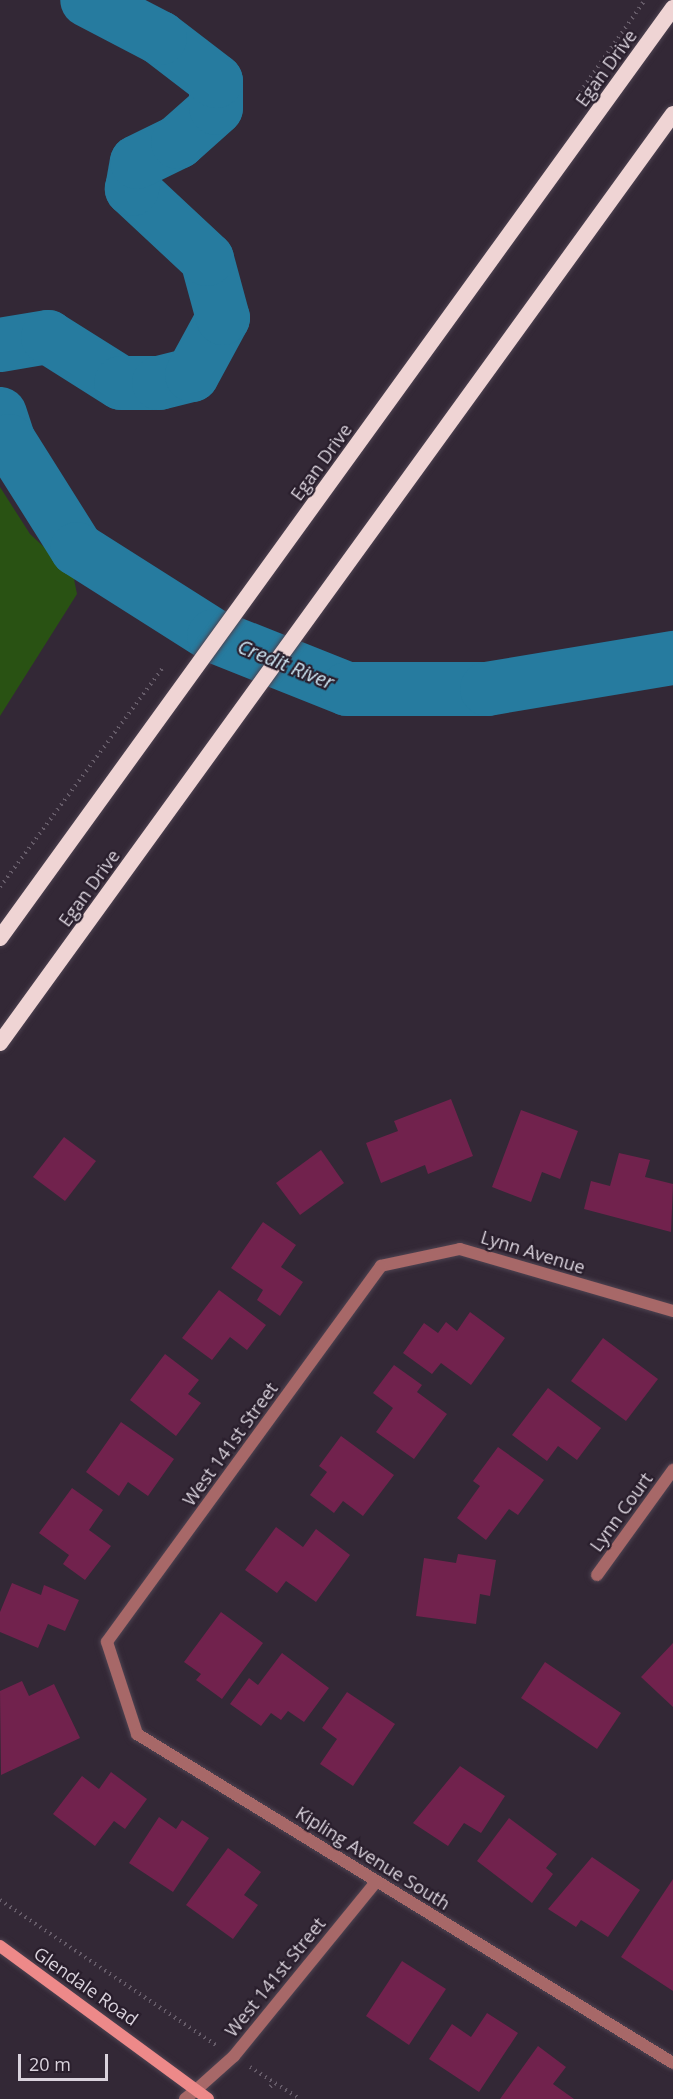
<!DOCTYPE html>
<style>
body{margin:0}
#map{position:relative;width:673px;height:2099px;overflow:hidden;background:#332836;font-family:"Open Sans",sans-serif}
div>[style]{position:absolute}
.green>*{inset:0;background:#295213}
.river>*{height:54px;margin:-27px;padding:0 27px;transform-origin:27px;border-radius:27px;background:#267b9f}
.building>*{inset:0;background:#71224d}
.path>*{height:4px;margin-top:-2px;transform-origin:0;background:repeating-linear-gradient(90deg,#665c69 0 1.5px,transparent 0 6px)}
.roads{filter:drop-shadow(0 0 2px #4e4351) drop-shadow(0 0 2px #4e4351)}
.minor>*{height:12px;margin:-6px;padding:0 6px;transform-origin:6px;border-radius:6px;background:#a76868}
.tertiary>*{height:12px;margin:-6px;padding:0 6px;transform-origin:6px;border-radius:6px;background:#a76868}
.secondary>*{height:12px;margin:-6px;padding:0 6px;transform-origin:6px;border-radius:6px;background:#ed8989}
.trunk>*{height:16px;margin:-8px;padding:0 8px;transform-origin:8px;border-radius:8px;background:#efd4d4}
span{translate:-50% -50%;white-space:nowrap;text-align:center;line-height:1.15;-webkit-text-stroke:4.5px #291e2c;paint-order:stroke}
.street-label{font-size:18px;color:#dad3dd}
.water-label{font-size:20px;color:#cce3f0;font-style:italic}
.scale{position:absolute;left:18px;top:2054px;width:90px;height:27px;box-sizing:border-box;border:3px solid #dad3dd;border-top:0;padding-left:8px;font-size:18px;line-height:21px;white-space:nowrap;color:#dad3dd;-webkit-text-stroke:4px #291e2c;paint-order:stroke}
</style>
<div id="map">
<div class="green">
<div style="clip-path:polygon(0 487px,30px 534px,73px 574px,77px 594px,0 716px)"></div>
</div>
<div class="river">
<div style="left:0;top:345px;width:49px;rotate:-9.5deg"></div>
<div style="left:48px;top:337px;width:86px;rotate:32.2deg"></div>
<div style="left:121px;top:383px;width:38px"></div>
<div style="left:159px;top:383px;width:34px;rotate:-14deg"></div>
<div style="left:192px;top:375px;width:65px;rotate:-61.5deg"></div>
<div style="left:223px;top:318px;width:61px;rotate:-105.2deg"></div>
<div style="left:207px;top:259px;width:103px;rotate:-137deg"></div>
<div style="left:132px;top:189px;width:27px;rotate:-80deg"></div>
<div style="left:137px;top:162px;width:46px;rotate:-26deg"></div>
<div style="left:178px;top:142px;width:51px;rotate:-41.8deg"></div>
<div style="left:216px;top:108px;width:27px;rotate:-90deg"></div>
<div style="left:216px;top:81px;width:71px;rotate:-142.5deg"></div>
<div style="left:160px;top:38px;width:82px;rotate:-152.5deg"></div>
<div style="left:0;top:414px;width:28px;rotate:72deg"></div>
<div style="left:9px;top:441px;width:128px;rotate:57.8deg"></div>
<div style="left:77px;top:549px;width:162px;rotate:32.4deg"></div>
<div style="left:214px;top:636px;width:143px;rotate:21.7deg"></div>
<div style="left:347px;top:689px;width:140px"></div>
<div style="left:487px;top:689px;width:189px;rotate:-9.5deg"></div>
</div>
<div class="building">
<div style="clip-path:polygon(451px 1099px,473px 1156px,428px 1174px,425px 1165px,381px 1183px,366px 1143px,398px 1131px,394px 1121px)"></div>
<div style="clip-path:polygon(521px 1110px,578px 1131px,560px 1179px,542px 1172px,531px 1202px,492px 1187px)"></div>
<div style="clip-path:polygon(64px 1137px,96px 1161px,65px 1201px,33px 1177px)"></div>
<div style="clip-path:polygon(321px 1150px,344px 1183px,300px 1215px,276px 1183px)"></div>
<div style="clip-path:polygon(619px 1153px,650px 1160px,645px 1177px,673px 1184px,671px 1232px,584px 1209px,591px 1181px,610px 1186px)"></div>
<div style="clip-path:polygon(263px 1222px,296px 1245px,281px 1267px,303px 1282px,280px 1316px,257px 1300px,263px 1290px,231px 1268px)"></div>
<div style="clip-path:polygon(219px 1290px,266px 1325px,247px 1350px,230px 1337px,212px 1360px,182px 1338px)"></div>
<div style="clip-path:polygon(470px 1312px,505px 1338px,471px 1385px,441px 1363px,432px 1374px,403px 1353px,424px 1323px,438px 1333px,446px 1322px,457px 1331px)"></div>
<div style="clip-path:polygon(603px 1338px,658px 1379px,626px 1421px,571px 1381px)"></div>
<div style="clip-path:polygon(165px 1354px,199px 1380px,188px 1394px,201px 1403px,176px 1436px,130px 1400px)"></div>
<div style="clip-path:polygon(394px 1365px,422px 1385px,417px 1392px,447px 1414px,414px 1459px,376px 1432px,393px 1408px,373px 1393px)"></div>
<div style="clip-path:polygon(548px 1388px,601px 1428px,577px 1460px,558px 1446px,547px 1461px,512px 1435px)"></div>
<div style="clip-path:polygon(121px 1422px,174px 1459px,148px 1496px,128px 1482px,119px 1496px,86px 1472px)"></div>
<div style="clip-path:polygon(341px 1436px,394px 1475px,363px 1516px,343px 1501px,334px 1513px,310px 1495px,327px 1472px,319px 1466px)"></div>
<div style="clip-path:polygon(498px 1447px,544px 1480px,518px 1515px,509px 1509px,486px 1540px,457px 1518px,480px 1486px,473px 1481px)"></div>
<div style="clip-path:polygon(72px 1488px,103px 1510px,89px 1530px,111px 1546px,85px 1580px,63px 1564px,69px 1555px,39px 1533px)"></div>
<div style="clip-path:polygon(276px 1527px,303px 1547px,316px 1529px,350px 1555px,316px 1602px,286px 1581px,277px 1593px,245px 1570px)"></div>
<div style="clip-path:polygon(458px 1554px,496px 1560px,490px 1596px,480px 1594px,476px 1624px,416px 1616px,424px 1558px,456px 1563px)"></div>
<div style="clip-path:polygon(12px 1583px,41px 1595px,44px 1585px,79px 1600px,65px 1631px,48px 1624px,38px 1648px,0 1632px,0 1612px)"></div>
<div style="clip-path:polygon(221px 1612px,263px 1643px,222px 1699px,196px 1680px,201px 1674px,184px 1662px)"></div>
<div style="clip-path:polygon(673px 1643px,673px 1707px,641px 1677px)"></div>
<div style="clip-path:polygon(282px 1653px,329px 1688px,304px 1722px,288px 1711px,281px 1720px,271px 1713px,261px 1726px,230px 1704px,249px 1678px,258px 1685px)"></div>
<div style="clip-path:polygon(545px 1662px,621px 1713px,597px 1749px,521px 1698px)"></div>
<div style="clip-path:polygon(22px 1681px,29px 1696px,54px 1684px,80px 1738px,1px 1775px,0 1691px)"></div>
<div style="clip-path:polygon(347px 1692px,395px 1724px,353px 1786px,320px 1764px,337px 1739px,322px 1728px)"></div>
<div style="clip-path:polygon(460px 1766px,505px 1796px,481px 1833px,464px 1823px,448px 1846px,413px 1823px)"></div>
<div style="clip-path:polygon(111px 1772px,147px 1799px,125px 1829px,114px 1821px,95px 1846px,53px 1814px,82px 1776px,99px 1789px)"></div>
<div style="clip-path:polygon(159px 1817px,176px 1829px,182px 1820px,209px 1838px,173px 1892px,129px 1863px)"></div>
<div style="clip-path:polygon(509px 1818px,557px 1854px,546px 1868px,553px 1874px,532px 1903px,477px 1861px)"></div>
<div style="clip-path:polygon(228px 1848px,261px 1872px,244px 1895px,258px 1905px,233px 1939px,186px 1905px)"></div>
<div style="clip-path:polygon(592px 1857px,640px 1890px,608px 1937px,581px 1920px,576px 1927px,548px 1909px)"></div>
<div style="clip-path:polygon(673px 1879px,673px 1991px,621px 1957px)"></div>
<div style="clip-path:polygon(402px 1961px,446px 1989px,409px 2045px,366px 2016px)"></div>
<div style="clip-path:polygon(487px 2013px,518px 2033px,479px 2092px,429px 2059px,452px 2024px,471px 2037px)"></div>
<div style="clip-path:polygon(538px 2046px,566px 2067px,553px 2084px,574px 2099px,500px 2099px)"></div>
</div>
<div class="path">
<div style="left:580px;top:92px;width:113px;rotate:-54.8deg"></div>
<div style="left:0;top:887px;width:272px;rotate:-53.4deg"></div>
<div style="left:0;top:1900px;width:260px;rotate:33.9deg"></div>
<div style="left:250px;top:2067px;width:59px;rotate:32.6deg"></div>
<div style="left:270px;top:2087px;width:6px;rotate:-45deg"></div>
</div>
<div class="roads">
<div class="minor">
<div style="left:673px;top:1311px;width:222px;rotate:-163.8deg"></div>
<div style="left:460px;top:1249px;width:81px;rotate:167.9deg"></div>
<div style="left:381px;top:1266px;width:465px;rotate:126.1deg"></div>
<div style="left:107px;top:1642px;width:97px;rotate:71.9deg"></div>
<div style="left:137px;top:1734px;width:629px;rotate:31.54deg"></div>
<div style="left:597px;top:1575px;width:130px;rotate:-54.1deg"></div>
<div style="left:196px;top:2090px;width:51px;rotate:-41.8deg"></div>
<div style="left:234px;top:2056px;width:225px;rotate:-50.8deg"></div>
</div>
<div class="tertiary">
<div style="left:185px;top:2099px;width:14px;rotate:-39deg"></div>
</div>
<div class="secondary">
<div style="left:0;top:1946px;width:258px;rotate:36.3deg"></div>
</div>
<div class="trunk">
<div style="left:0;top:938px;width:1148px;rotate:-54.11deg"></div>
<div style="left:0;top:1043px;width:1147px;rotate:-54.08deg"></div>
</div>
</div>
<div class="street-label">
<span style="left:606px;top:68px;rotate:-54deg">Egan Drive</span>
<span style="left:321px;top:462px;rotate:-54deg">Egan Drive</span>
<span style="left:89px;top:888px;rotate:-54deg">Egan Drive</span>
<span style="left:533px;top:1252px;rotate:17deg">Lynn Avenue</span>
<span style="left:230px;top:1444px;rotate:-54deg">West 141st Street</span>
<span style="left:621px;top:1512px;rotate:-54deg">Lynn Court</span>
<span style="left:373px;top:1858px;rotate:32deg">Kipling Avenue South</span>
<span style="left:275px;top:1977px;rotate:-51deg">West 141st Street</span>
<span style="left:86px;top:1986px;rotate:35deg">Glendale Road</span>
</div>
<div class="water-label">
<span style="left:286px;top:664px;rotate:22deg">Credit River</span>
</div>
<div class="scale">20 m</div>
</div>
